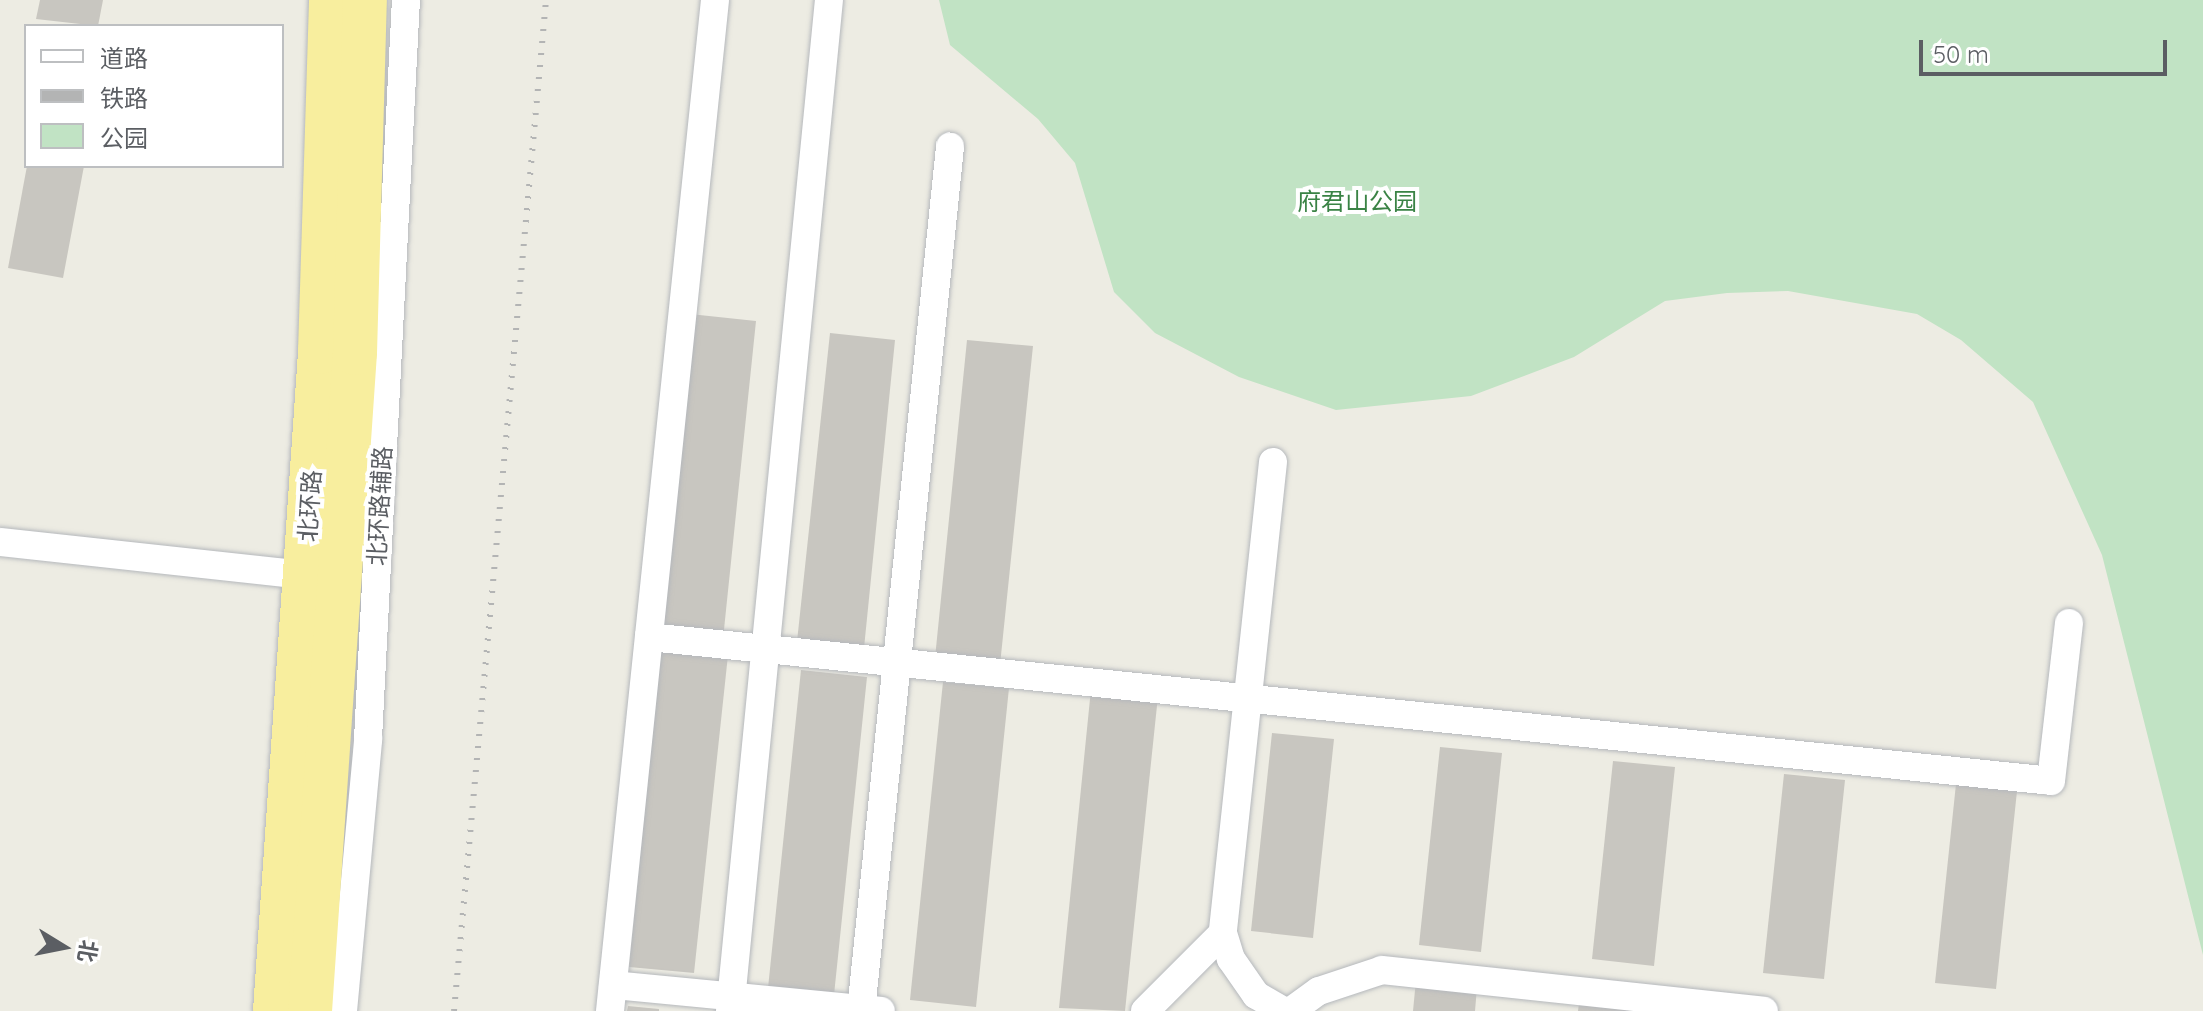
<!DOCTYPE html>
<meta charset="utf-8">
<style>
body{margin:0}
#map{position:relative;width:2203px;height:1011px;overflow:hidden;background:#edece3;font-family:Quicksand,"Noto Sans SC",sans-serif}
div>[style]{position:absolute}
.green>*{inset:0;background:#c1e3c4}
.building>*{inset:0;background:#c8c6c0}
.roads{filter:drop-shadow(0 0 2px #b5b8bc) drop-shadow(0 0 2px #b5b8bc)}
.minor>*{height:28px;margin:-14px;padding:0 14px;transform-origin:14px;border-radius:14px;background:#fff}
.trunk>*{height:44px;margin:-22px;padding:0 22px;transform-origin:22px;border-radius:22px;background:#f8ee9e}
.rail>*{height:6px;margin-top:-3px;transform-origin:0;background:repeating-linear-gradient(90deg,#b3b4b4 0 2px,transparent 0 12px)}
span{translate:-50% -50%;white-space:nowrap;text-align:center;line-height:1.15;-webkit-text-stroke:8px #fff;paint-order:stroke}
.park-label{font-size:24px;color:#3a8345}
.street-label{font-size:24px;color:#5b5e63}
.legend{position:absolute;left:24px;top:24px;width:260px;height:144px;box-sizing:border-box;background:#fff;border:2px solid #bdbfc1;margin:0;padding:10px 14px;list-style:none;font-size:24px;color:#5b5e63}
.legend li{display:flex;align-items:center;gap:16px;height:40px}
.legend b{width:40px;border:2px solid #bdbfc1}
.north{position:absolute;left:24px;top:907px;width:80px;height:80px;-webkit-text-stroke:6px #fff;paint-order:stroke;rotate:100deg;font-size:22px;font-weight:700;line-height:32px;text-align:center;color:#5b5e63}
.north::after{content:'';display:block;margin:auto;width:28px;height:36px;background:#5b5e63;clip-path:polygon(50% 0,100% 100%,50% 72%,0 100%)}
.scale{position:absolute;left:1919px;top:40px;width:248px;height:36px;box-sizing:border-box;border:4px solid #5b5e63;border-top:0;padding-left:10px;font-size:24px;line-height:28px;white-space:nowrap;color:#5b5e63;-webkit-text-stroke:6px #fff;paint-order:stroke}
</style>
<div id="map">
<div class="green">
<div style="clip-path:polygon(939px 0,2203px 0,2203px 955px,2102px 555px,2033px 402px,1961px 340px,1917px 314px,1788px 291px,1727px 293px,1665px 301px,1574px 357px,1471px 396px,1336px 410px,1239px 377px,1155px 333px,1114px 292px,1075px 163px,1038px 119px,950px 45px)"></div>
</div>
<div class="building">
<div style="clip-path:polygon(40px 0,103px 0,98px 26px,36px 19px)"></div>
<div style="clip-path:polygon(27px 166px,84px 166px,63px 278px,8px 268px)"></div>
<div style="clip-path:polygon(690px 314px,756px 321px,723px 639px,657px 632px)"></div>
<div style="clip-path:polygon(830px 333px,895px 340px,863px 658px,796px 651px)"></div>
<div style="clip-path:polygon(967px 340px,1033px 346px,1000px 665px,935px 658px)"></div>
<div style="clip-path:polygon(661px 648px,728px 655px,694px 973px,629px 967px)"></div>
<div style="clip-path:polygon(801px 670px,867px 677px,834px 995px,768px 988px)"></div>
<div style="clip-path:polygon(943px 682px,1009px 688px,976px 1007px,910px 1000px)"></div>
<div style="clip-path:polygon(1091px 689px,1158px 696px,1125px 1011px,1059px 1008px)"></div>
<div style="clip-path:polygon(1272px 733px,1334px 739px,1313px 938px,1251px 931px)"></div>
<div style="clip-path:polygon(1440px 747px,1502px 753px,1481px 952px,1419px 945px)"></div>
<div style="clip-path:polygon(1613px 761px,1675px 767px,1654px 966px,1592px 959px)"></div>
<div style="clip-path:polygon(1784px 774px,1845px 780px,1824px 979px,1763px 973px)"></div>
<div style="clip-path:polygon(1956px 784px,2017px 791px,1996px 989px,1935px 983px)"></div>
<div style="clip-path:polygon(1416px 980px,1477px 987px,1475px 1011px,1413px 1011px)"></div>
<div style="clip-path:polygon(1580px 995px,1640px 1011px,1578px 1011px)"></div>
<div style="clip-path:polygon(628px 1006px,659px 1009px,659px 1011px,627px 1011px)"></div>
</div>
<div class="roads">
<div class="minor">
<div style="left:1273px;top:462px;width:474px;rotate:96.1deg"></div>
<div style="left:1223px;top:933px;width:27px;rotate:73deg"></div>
<div style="left:1231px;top:959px;width:44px;rotate:55.2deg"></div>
<div style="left:1256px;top:995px;width:32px;rotate:30deg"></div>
<div style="left:0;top:542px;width:308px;rotate:6.2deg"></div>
<div style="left:649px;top:637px;width:1409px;rotate:5.86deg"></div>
<div style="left:2051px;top:781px;width:159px;rotate:-83.5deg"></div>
<div style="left:613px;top:985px;width:269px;rotate:5.5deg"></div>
<div style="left:343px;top:1011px;width:273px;rotate:-84.7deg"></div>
<div style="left:368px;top:739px;width:740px;rotate:-87.06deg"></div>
<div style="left:610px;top:1011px;width:1016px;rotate:-84.07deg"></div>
<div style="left:730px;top:1011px;width:1016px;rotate:-84.41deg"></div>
<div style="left:861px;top:1011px;width:869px;rotate:-84.12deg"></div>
<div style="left:1145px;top:1011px;width:110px;rotate:-45deg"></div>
<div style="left:1291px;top:1011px;width:34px;rotate:-36deg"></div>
<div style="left:1319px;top:991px;width:66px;rotate:-18.4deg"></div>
<div style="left:1382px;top:970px;width:384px;rotate:6.1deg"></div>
</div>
<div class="trunk">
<div style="left:275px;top:1011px;width:661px;rotate:-86.09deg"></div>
<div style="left:320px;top:352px;width:352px;rotate:-88.2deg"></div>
<div style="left:310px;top:1011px;width:660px;rotate:-86.09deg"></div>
<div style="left:355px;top:353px;width:353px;rotate:-88.4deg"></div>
</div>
</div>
<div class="rail">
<div style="left:454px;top:1011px;width:1015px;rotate:-84.8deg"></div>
</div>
<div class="park-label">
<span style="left:1357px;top:202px">府君山公园</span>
</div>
<div class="street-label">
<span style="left:310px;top:506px;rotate:-86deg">北环路</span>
<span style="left:380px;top:506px;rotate:-87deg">北环路辅路</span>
</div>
<ul class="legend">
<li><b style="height:10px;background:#fff"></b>道路</li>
<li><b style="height:10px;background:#b3b4b4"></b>铁路</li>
<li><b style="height:22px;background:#c1e3c4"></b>公园</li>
</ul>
<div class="north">北</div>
<div class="scale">50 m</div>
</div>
